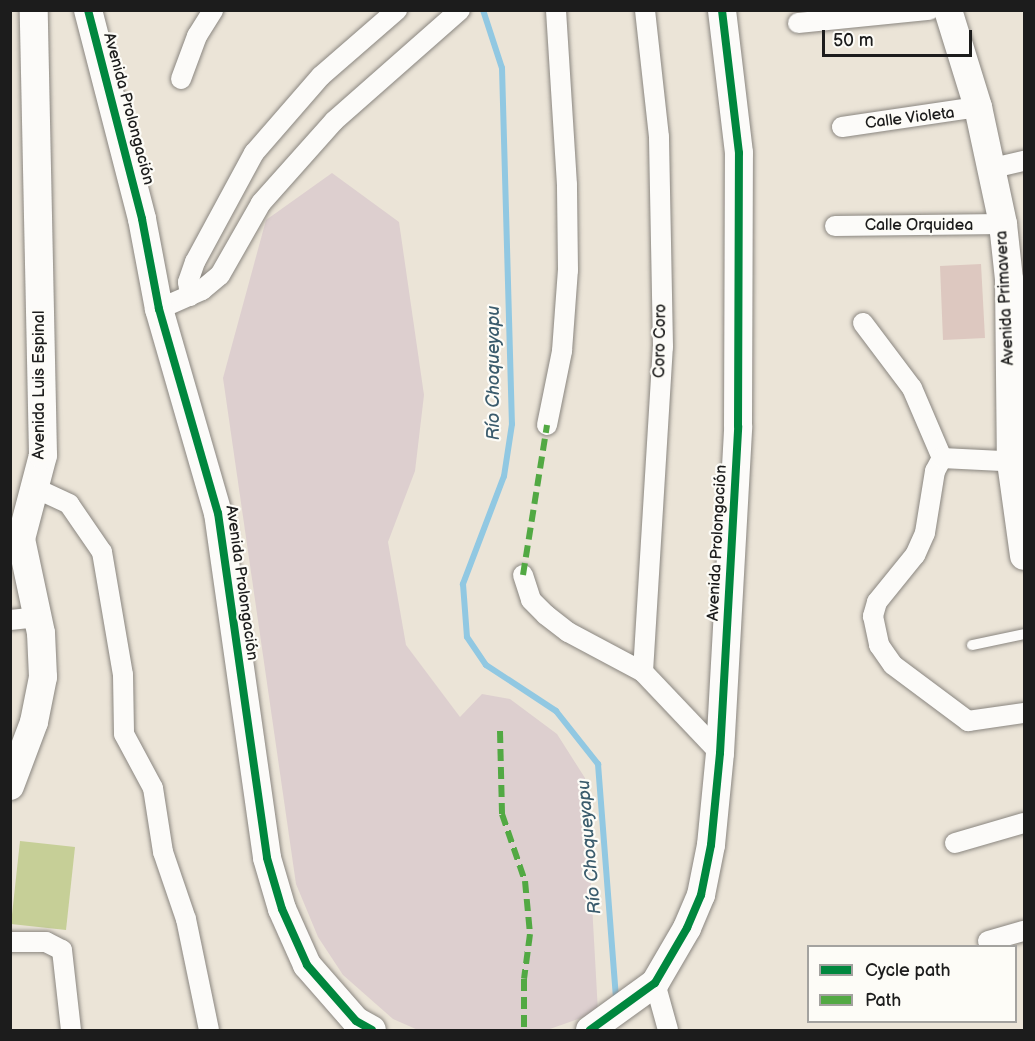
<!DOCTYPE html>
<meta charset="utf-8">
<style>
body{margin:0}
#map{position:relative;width:1035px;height:1041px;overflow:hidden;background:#ebe4d7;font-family:"Balsamiq Sans",sans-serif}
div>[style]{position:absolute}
.industrial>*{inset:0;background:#ddcfcf}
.green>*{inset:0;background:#c6cf97}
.stream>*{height:6px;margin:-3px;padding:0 3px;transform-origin:3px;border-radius:3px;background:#91c8e2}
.building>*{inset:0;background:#ddc8c0}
.roads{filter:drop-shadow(0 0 2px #8a8680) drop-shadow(0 0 2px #8a8680)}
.lane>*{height:10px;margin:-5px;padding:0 5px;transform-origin:5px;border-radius:5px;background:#fcfbf9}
.street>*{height:20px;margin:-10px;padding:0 10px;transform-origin:10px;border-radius:10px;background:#fcfbf9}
.secondary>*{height:28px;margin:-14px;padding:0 14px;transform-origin:14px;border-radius:14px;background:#fcfbf9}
.quiet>*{height:6px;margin-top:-3px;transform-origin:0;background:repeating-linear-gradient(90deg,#52a943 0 12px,transparent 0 18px)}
.cycleway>*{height:8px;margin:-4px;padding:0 4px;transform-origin:4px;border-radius:4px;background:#00873e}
span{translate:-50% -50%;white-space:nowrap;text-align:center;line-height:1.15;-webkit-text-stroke:4.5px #fdfcf7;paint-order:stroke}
.street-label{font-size:16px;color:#1c1c1c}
.water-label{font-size:18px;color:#3b5c6d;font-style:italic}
.frame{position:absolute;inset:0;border:12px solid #1c1c1c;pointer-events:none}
.legend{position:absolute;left:807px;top:945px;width:210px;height:78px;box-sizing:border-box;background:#fdfcf7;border:2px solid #a3a29f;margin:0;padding:8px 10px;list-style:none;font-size:18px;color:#1c1c1c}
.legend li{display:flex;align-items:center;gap:12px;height:30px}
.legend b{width:30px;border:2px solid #a3a29f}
.scale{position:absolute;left:822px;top:30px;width:150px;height:27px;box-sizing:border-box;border:3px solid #1c1c1c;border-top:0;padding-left:8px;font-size:18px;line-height:21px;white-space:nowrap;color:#1c1c1c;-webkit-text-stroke:4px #fdfcf7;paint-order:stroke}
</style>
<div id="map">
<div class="industrial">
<div style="clip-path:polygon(332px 173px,399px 222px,424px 395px,415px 471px,388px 542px,406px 645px,460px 717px,482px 694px,510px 699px,557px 734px,585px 778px,598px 1012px,547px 1030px,418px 1030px,393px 1019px,343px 975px,318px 937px,296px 884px,223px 378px,266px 220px)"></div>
</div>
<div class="green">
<div style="clip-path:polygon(20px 841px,75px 847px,66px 930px,11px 924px)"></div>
</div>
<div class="stream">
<div style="left:483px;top:10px;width:61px;rotate:71.9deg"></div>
<div style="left:502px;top:68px;width:356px;rotate:88.4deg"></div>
<div style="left:512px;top:424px;width:53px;rotate:98.7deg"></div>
<div style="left:504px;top:476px;width:116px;rotate:110.8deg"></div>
<div style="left:463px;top:584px;width:53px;rotate:85.7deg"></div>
<div style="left:467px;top:637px;width:34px;rotate:56deg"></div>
<div style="left:486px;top:665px;width:84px;rotate:33.3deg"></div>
<div style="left:556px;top:711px;width:68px;rotate:51.6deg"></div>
<div style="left:598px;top:764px;width:237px;rotate:85.6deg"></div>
</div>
<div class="building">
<div style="clip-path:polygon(981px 264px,985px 338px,943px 340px,940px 266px)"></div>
</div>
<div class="roads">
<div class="lane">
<div style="left:972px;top:645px;width:53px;rotate:-11.9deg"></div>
</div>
<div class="street">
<div style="left:798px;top:23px;width:132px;rotate:-5.7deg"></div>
<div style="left:181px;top:79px;width:46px;rotate:-69.6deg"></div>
<div style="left:197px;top:36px;width:31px;rotate:-58deg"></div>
<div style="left:842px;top:127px;width:137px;rotate:-8.4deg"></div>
<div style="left:993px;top:168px;width:32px;rotate:-13deg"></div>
<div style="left:835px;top:226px;width:168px;rotate:-0.7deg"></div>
<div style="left:190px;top:296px;width:14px;rotate:-98deg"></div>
<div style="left:188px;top:282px;width:21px;rotate:-71deg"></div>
<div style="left:195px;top:262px;width:124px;rotate:-61.6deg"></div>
<div style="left:254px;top:153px;width:102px;rotate:-49deg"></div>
<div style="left:321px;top:76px;width:101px;rotate:-41deg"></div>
<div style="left:159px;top:309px;width:47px;rotate:-23.8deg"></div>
<div style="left:202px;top:290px;width:23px;rotate:-40deg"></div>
<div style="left:220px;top:275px;width:83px;rotate:-60.3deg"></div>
<div style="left:261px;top:203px;width:110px;rotate:-48.3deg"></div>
<div style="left:334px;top:121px;width:168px;rotate:-41.4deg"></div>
<div style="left:863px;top:323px;width:81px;rotate:53deg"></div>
<div style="left:912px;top:388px;width:76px;rotate:66.8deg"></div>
<div style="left:942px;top:458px;width:15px;rotate:118deg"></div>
<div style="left:935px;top:471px;width:63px;rotate:99.2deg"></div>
<div style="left:925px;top:533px;width:24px;rotate:114deg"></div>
<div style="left:915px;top:555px;width:60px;rotate:129deg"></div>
<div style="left:877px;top:602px;width:15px;rotate:106deg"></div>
<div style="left:873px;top:616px;width:30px;rotate:78deg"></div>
<div style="left:879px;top:645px;width:24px;rotate:55deg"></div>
<div style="left:893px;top:665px;width:94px;rotate:36.7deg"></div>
<div style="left:968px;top:721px;width:57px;rotate:-8.1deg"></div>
<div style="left:547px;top:425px;width:76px;rotate:-78.5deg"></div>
<div style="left:562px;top:351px;width:81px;rotate:-85.8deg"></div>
<div style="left:568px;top:270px;width:85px;rotate:-90.7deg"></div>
<div style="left:567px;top:185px;width:175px;rotate:-93.6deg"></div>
<div style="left:942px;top:458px;width:80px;rotate:2.9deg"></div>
<div style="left:35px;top:488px;width:38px;rotate:25deg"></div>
<div style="left:69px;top:504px;width:58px;rotate:55.5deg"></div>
<div style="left:102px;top:552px;width:125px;rotate:80.3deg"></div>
<div style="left:123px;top:675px;width:59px;rotate:89deg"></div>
<div style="left:124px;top:734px;width:61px;rotate:61.8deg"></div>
<div style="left:153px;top:788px;width:65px;rotate:81.1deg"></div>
<div style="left:163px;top:852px;width:71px;rotate:71.1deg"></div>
<div style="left:186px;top:919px;width:113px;rotate:78.3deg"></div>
<div style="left:523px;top:575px;width:26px;rotate:72deg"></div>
<div style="left:531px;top:600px;width:21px;rotate:45deg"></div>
<div style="left:546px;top:615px;width:28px;rotate:38deg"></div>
<div style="left:568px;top:632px;width:85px;rotate:28.1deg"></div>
<div style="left:643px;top:672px;width:112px;rotate:46.5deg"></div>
<div style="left:10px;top:620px;width:28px;rotate:-6deg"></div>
<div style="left:643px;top:672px;width:326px;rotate:-86.5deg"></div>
<div style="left:663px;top:347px;width:210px;rotate:-91.1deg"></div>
<div style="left:659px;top:137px;width:128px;rotate:-96.3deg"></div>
<div style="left:955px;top:843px;width:72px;rotate:-16.2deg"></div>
<div style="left:988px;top:941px;width:37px;rotate:-16deg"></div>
<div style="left:10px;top:942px;width:36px"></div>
<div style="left:46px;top:942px;width:18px;rotate:27deg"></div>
<div style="left:62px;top:950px;width:81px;rotate:83.6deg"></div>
<div style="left:655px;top:983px;width:49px;rotate:74.5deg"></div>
</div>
<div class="secondary">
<div style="left:88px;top:10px;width:216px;rotate:75.5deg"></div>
<div style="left:142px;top:219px;width:92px;rotate:79.3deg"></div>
<div style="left:159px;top:309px;width:212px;rotate:73.9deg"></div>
<div style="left:218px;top:513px;width:348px;rotate:81.9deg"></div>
<div style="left:267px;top:858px;width:53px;rotate:73.6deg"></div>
<div style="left:282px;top:909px;width:61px;rotate:65.9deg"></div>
<div style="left:307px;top:965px;width:74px;rotate:48.8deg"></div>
<div style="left:356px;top:1021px;width:18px;rotate:29deg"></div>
<div style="left:948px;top:10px;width:102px;rotate:72.8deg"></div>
<div style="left:978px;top:107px;width:120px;rotate:77.9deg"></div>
<div style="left:1003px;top:224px;width:55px;rotate:83.8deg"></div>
<div style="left:1009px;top:279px;width:183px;rotate:89.4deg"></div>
<div style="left:1011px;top:462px;width:95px;rotate:82.1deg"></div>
<div style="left:10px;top:786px;width:68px;rotate:-69.4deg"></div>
<div style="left:34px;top:722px;width:46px;rotate:-78.7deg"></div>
<div style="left:43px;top:677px;width:44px;rotate:-92.6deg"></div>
<div style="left:41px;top:633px;width:96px;rotate:-102deg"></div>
<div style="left:21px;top:539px;width:87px;rotate:-75.3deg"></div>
<div style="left:43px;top:455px;width:445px;rotate:-91.2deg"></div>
<div style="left:590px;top:1030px;width:80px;rotate:-35.9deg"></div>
<div style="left:655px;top:983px;width:64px;rotate:-59.8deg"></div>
<div style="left:687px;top:928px;width:36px;rotate:-67deg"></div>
<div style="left:701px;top:895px;width:51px;rotate:-78.7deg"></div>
<div style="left:711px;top:845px;width:92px;rotate:-84.4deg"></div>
<div style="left:720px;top:753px;width:327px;rotate:-86.8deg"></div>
<div style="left:738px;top:426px;width:273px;rotate:-89.8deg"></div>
<div style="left:739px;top:153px;width:144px;rotate:-96.8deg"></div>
</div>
</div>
<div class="quiet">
<div style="left:523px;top:575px;width:152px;rotate:-80.9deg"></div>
<div style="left:500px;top:731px;width:83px;rotate:88.6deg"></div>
<div style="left:502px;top:814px;width:71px;rotate:71.1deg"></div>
<div style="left:525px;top:881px;width:53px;rotate:84.6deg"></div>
<div style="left:530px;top:934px;width:45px;rotate:97.6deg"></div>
<div style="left:524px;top:979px;width:51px;rotate:90deg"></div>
</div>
<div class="cycleway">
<div style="left:88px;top:10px;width:216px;rotate:75.5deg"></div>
<div style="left:142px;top:219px;width:92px;rotate:79.3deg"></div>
<div style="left:159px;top:309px;width:212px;rotate:73.9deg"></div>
<div style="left:218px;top:513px;width:348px;rotate:81.9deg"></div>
<div style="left:267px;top:858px;width:53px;rotate:73.6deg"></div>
<div style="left:282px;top:909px;width:61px;rotate:65.9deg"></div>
<div style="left:307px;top:965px;width:74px;rotate:48.8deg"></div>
<div style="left:356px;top:1021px;width:18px;rotate:29deg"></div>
<div style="left:590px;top:1030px;width:80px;rotate:-35.9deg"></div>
<div style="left:655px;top:983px;width:64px;rotate:-59.8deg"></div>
<div style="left:687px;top:928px;width:36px;rotate:-67deg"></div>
<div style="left:701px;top:895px;width:51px;rotate:-78.7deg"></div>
<div style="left:711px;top:845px;width:92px;rotate:-84.4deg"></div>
<div style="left:720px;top:753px;width:327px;rotate:-86.8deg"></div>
<div style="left:738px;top:426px;width:273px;rotate:-89.8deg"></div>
<div style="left:739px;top:153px;width:144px;rotate:-96.8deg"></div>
</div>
<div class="street-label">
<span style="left:128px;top:109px;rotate:75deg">Avenida Prolongación</span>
<span style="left:910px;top:119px;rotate:-7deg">Calle Violeta</span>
<span style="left:919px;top:226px">Calle Orquidea</span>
<span style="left:1006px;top:298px;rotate:-93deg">Avenida Primavera</span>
<span style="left:661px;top:341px;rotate:-89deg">Coro Coro</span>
<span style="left:40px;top:385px;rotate:-90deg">Avenida Luis Espinal</span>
<span style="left:718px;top:543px;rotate:-87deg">Avenida Prolongación</span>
<span style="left:241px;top:583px;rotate:82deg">Avenida Prolongación</span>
</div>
<div class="water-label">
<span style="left:494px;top:373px;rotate:-90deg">Río Choqueyapu</span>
<span style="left:590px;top:847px;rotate:-95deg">Río Choqueyapu</span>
</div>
<div class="frame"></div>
<ul class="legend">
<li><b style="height:8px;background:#00873e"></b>Cycle path</li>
<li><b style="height:8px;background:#52a943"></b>Path</li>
</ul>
<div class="scale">50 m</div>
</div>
